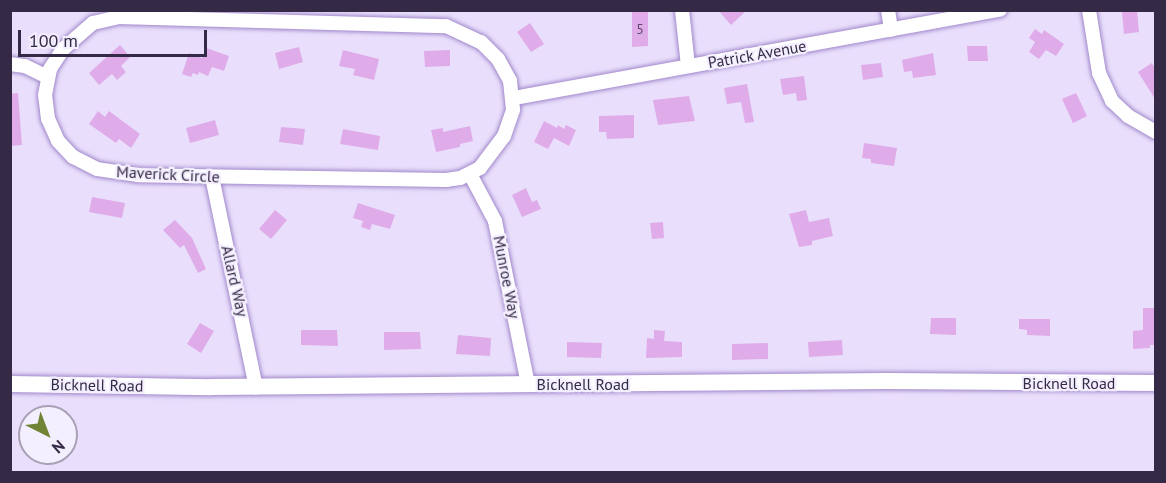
<!DOCTYPE html>
<style>
body{margin:0}
#map{position:relative;width:1166px;height:483px;overflow:hidden;background:#e9dffc;font-family:"PT Sans",sans-serif}
div>[style]{position:absolute}
.building>*{inset:0;background:#dface9}
.roads{filter:drop-shadow(0 0 2px #a188cb) drop-shadow(0 0 2px #a188cb)}
.minor>*{height:14px;margin:-7px;padding:0 7px;transform-origin:7px;border-radius:7px;background:#fff}
.tertiary>*{height:16px;margin:-8px;padding:0 8px;transform-origin:8px;border-radius:8px;background:#fff}
span{translate:-50% -50%;white-space:nowrap;text-align:center;line-height:1.15;-webkit-text-stroke:4.5px #f4effe;paint-order:stroke}
.number-label{font-size:14px;color:#604a6f}
.number-label span{-webkit-text-stroke-width:0}
.street-label{font-size:16px;color:#352a46}
.frame{position:absolute;inset:0;border:12px solid #352a46;pointer-events:none}
.north{position:absolute;left:18px;top:405px;width:60px;height:60px;box-sizing:border-box;background:#f4effe;border:2px solid #a8a0b4;border-radius:50%;rotate:138deg;font-size:16px;font-weight:700;line-height:24px;text-align:center;color:#352a46}
.north::after{content:'';display:block;margin:auto;width:21px;height:27px;background:#718334;clip-path:polygon(50% 0,100% 100%,50% 72%,0 100%)}
.scale{position:absolute;left:18px;top:30px;width:189px;height:27px;box-sizing:border-box;border:3px solid #352a46;border-top:0;padding-left:8px;font-size:18px;line-height:21px;white-space:nowrap;color:#352a46;-webkit-text-stroke:4px #f4effe;paint-order:stroke}
</style>
<div id="map">
<div class="building">
<div style="clip-path:polygon(632px 10px,648px 10px,648px 46px,632px 47px)"></div>
<div style="clip-path:polygon(718px 10px,747px 10px,731px 25px)"></div>
<div style="clip-path:polygon(1137px 10px,1139px 32px,1124px 34px,1122px 12px)"></div>
<div style="clip-path:polygon(530px 23px,544px 44px,531px 52px,517px 32px)"></div>
<div style="clip-path:polygon(1035px 29px,1042px 34px,1044px 30px,1064px 44px,1056px 56px,1046px 50px,1039px 59px,1029px 52px,1035px 42px,1029px 38px)"></div>
<div style="clip-path:polygon(120px 45px,130px 57px,121px 66px,126px 72px,117px 80px,112px 74px,99px 85px,89px 73px)"></div>
<div style="clip-path:polygon(967px 46px,987px 46px,988px 61px,968px 61px)"></div>
<div style="clip-path:polygon(299px 47px,303px 62px,279px 69px,275px 53px)"></div>
<div style="clip-path:polygon(206px 48px,229px 56px,224px 71px,212px 67px,208px 76px,199px 72px,198px 75px,193px 73px,191px 77px,182px 74px,189px 53px,202px 58px)"></div>
<div style="clip-path:polygon(343px 50px,379px 59px,374px 80px,353px 75px,355px 69px,339px 66px)"></div>
<div style="clip-path:polygon(450px 50px,450px 66px,425px 67px,424px 51px)"></div>
<div style="clip-path:polygon(933px 53px,936px 75px,913px 78px,912px 71px,904px 72px,902px 60px)"></div>
<div style="clip-path:polygon(881px 63px,883px 77px,863px 80px,861px 65px)"></div>
<div style="clip-path:polygon(1152px 63px,1155px 69px,1155px 99px,1138px 72px)"></div>
<div style="clip-path:polygon(804px 76px,807px 100px,797px 101px,796px 93px,783px 95px,780px 79px)"></div>
<div style="clip-path:polygon(747px 84px,754px 122px,745px 123px,741px 102px,727px 104px,724px 88px)"></div>
<div style="clip-path:polygon(18px 93px,22px 145px,10px 146px,10px 94px)"></div>
<div style="clip-path:polygon(1076px 93px,1087px 116px,1073px 123px,1062px 99px)"></div>
<div style="clip-path:polygon(689px 96px,695px 121px,658px 125px,653px 100px)"></div>
<div style="clip-path:polygon(98px 111px,105px 117px,109px 111px,140px 134px,131px 148px,119px 139px,116px 143px,89px 124px)"></div>
<div style="clip-path:polygon(634px 115px,634px 138px,607px 139px,606px 132px,599px 132px,599px 116px)"></div>
<div style="clip-path:polygon(215px 120px,219px 135px,190px 143px,186px 128px)"></div>
<div style="clip-path:polygon(544px 121px,557px 128px,558px 125px,564px 129px,566px 125px,576px 130px,569px 146px,554px 138px,548px 149px,534px 142px)"></div>
<div style="clip-path:polygon(470px 126px,473px 141px,460px 144px,460px 147px,436px 152px,431px 130px,443px 128px,443px 132px)"></div>
<div style="clip-path:polygon(281px 127px,305px 129px,303px 145px,279px 142px)"></div>
<div style="clip-path:polygon(343px 129px,380px 136px,378px 150px,340px 144px)"></div>
<div style="clip-path:polygon(864px 143px,897px 148px,894px 166px,871px 163px,871px 159px,862px 158px)"></div>
<div style="clip-path:polygon(526px 188px,532px 202px,537px 200px,541px 209px,522px 217px,512px 195px)"></div>
<div style="clip-path:polygon(92px 197px,125px 203px,122px 218px,89px 212px)"></div>
<div style="clip-path:polygon(358px 203px,395px 215px,390px 229px,372px 224px,370px 230px,361px 227px,363px 221px,353px 218px)"></div>
<div style="clip-path:polygon(275px 210px,287px 220px,271px 239px,259px 229px)"></div>
<div style="clip-path:polygon(806px 210px,809px 222px,829px 218px,833px 236px,812px 241px,812px 245px,799px 247px,789px 214px)"></div>
<div style="clip-path:polygon(175px 220px,192px 238px,206px 269px,198px 273px,184px 245px,180px 248px,163px 230px)"></div>
<div style="clip-path:polygon(663px 222px,664px 238px,652px 239px,650px 223px)"></div>
<div style="clip-path:polygon(1143px 308px,1155px 308px,1155px 345px,1150px 345px,1150px 348px,1133px 349px,1133px 331px,1143px 330px)"></div>
<div style="clip-path:polygon(931px 318px,956px 318px,956px 335px,930px 334px)"></div>
<div style="clip-path:polygon(1019px 319px,1050px 319px,1050px 336px,1027px 335px,1027px 330px,1019px 329px)"></div>
<div style="clip-path:polygon(200px 323px,214px 331px,201px 353px,187px 344px)"></div>
<div style="clip-path:polygon(301px 330px,337px 330px,338px 346px,301px 345px)"></div>
<div style="clip-path:polygon(654px 330px,665px 331px,664px 341px,682px 342px,682px 357px,646px 358px,647px 338px,654px 339px)"></div>
<div style="clip-path:polygon(384px 332px,420px 332px,421px 349px,384px 350px)"></div>
<div style="clip-path:polygon(458px 335px,491px 338px,490px 356px,456px 354px)"></div>
<div style="clip-path:polygon(842px 340px,843px 355px,809px 357px,808px 342px)"></div>
<div style="clip-path:polygon(567px 342px,602px 343px,601px 358px,567px 357px)"></div>
<div style="clip-path:polygon(768px 343px,768px 359px,732px 360px,732px 344px)"></div>
</div>
<div class="roads">
<div class="minor">
<div style="left:682px;top:10px;width:56px;rotate:83.9deg"></div>
<div style="left:888px;top:10px;width:20px;rotate:81deg"></div>
<div style="left:1089px;top:10px;width:64px;rotate:81deg"></div>
<div style="left:1099px;top:73px;width:31px;rotate:65deg"></div>
<div style="left:1112px;top:101px;width:22px;rotate:43deg"></div>
<div style="left:1128px;top:116px;width:32px;rotate:30deg"></div>
<div style="left:118px;top:17px;width:328px;rotate:1.6deg"></div>
<div style="left:446px;top:26px;width:38px;rotate:25deg"></div>
<div style="left:481px;top:42px;width:24px;rotate:45deg"></div>
<div style="left:498px;top:59px;width:25px;rotate:61deg"></div>
<div style="left:510px;top:81px;width:29px;rotate:84deg"></div>
<div style="left:513px;top:110px;width:28px;rotate:109deg"></div>
<div style="left:504px;top:136px;width:40px;rotate:127deg"></div>
<div style="left:480px;top:168px;width:22px;rotate:153deg"></div>
<div style="left:460px;top:178px;width:14px;rotate:172deg"></div>
<div style="left:446px;top:180px;width:308px;rotate:-179.1deg"></div>
<div style="left:138px;top:175px;width:41px;rotate:-171.7deg"></div>
<div style="left:97px;top:169px;width:27px;rotate:-153deg"></div>
<div style="left:73px;top:157px;width:22px;rotate:-133deg"></div>
<div style="left:58px;top:141px;width:24px;rotate:-114deg"></div>
<div style="left:48px;top:119px;width:24px;rotate:-97deg"></div>
<div style="left:45px;top:95px;width:26px;rotate:-79deg"></div>
<div style="left:50px;top:69px;width:24px;rotate:-57deg"></div>
<div style="left:63px;top:49px;width:40px;rotate:-41deg"></div>
<div style="left:93px;top:23px;width:26px;rotate:-13deg"></div>
<div style="left:10px;top:64px;width:15px;rotate:8deg"></div>
<div style="left:25px;top:66px;width:25px;rotate:26deg"></div>
<div style="left:514px;top:98px;width:494px;rotate:-10.3deg"></div>
<div style="left:470px;top:174px;width:53px;rotate:62deg"></div>
<div style="left:495px;top:221px;width:166px;rotate:78.6deg"></div>
<div style="left:212px;top:177px;width:215px;rotate:78.2deg"></div>
</div>
<div class="tertiary">
<div style="left:10px;top:384px;width:202px;rotate:0.9deg"></div>
<div style="left:212px;top:387px;width:674px;rotate:-0.51deg"></div>
<div style="left:886px;top:381px;width:270px;rotate:0.4deg"></div>
</div>
</div>
<div class="number-label">
<span style="left:640px;top:29px">5</span>
</div>
<div class="street-label">
<span style="left:757px;top:54px;rotate:-10deg">Patrick Avenue</span>
<span style="left:168px;top:174px;rotate:3deg">Maverick Circle</span>
<span style="left:507px;top:277px;rotate:79deg">Munroe Way</span>
<span style="left:235px;top:281px;rotate:77deg">Allard Way</span>
<span style="left:1069px;top:383px">Bicknell Road</span>
<span style="left:583px;top:384px">Bicknell Road</span>
<span style="left:97px;top:385px;rotate:1deg">Bicknell Road</span>
</div>
<div class="frame"></div>
<div class="north">N</div>
<div class="scale">100 m</div>
</div>
